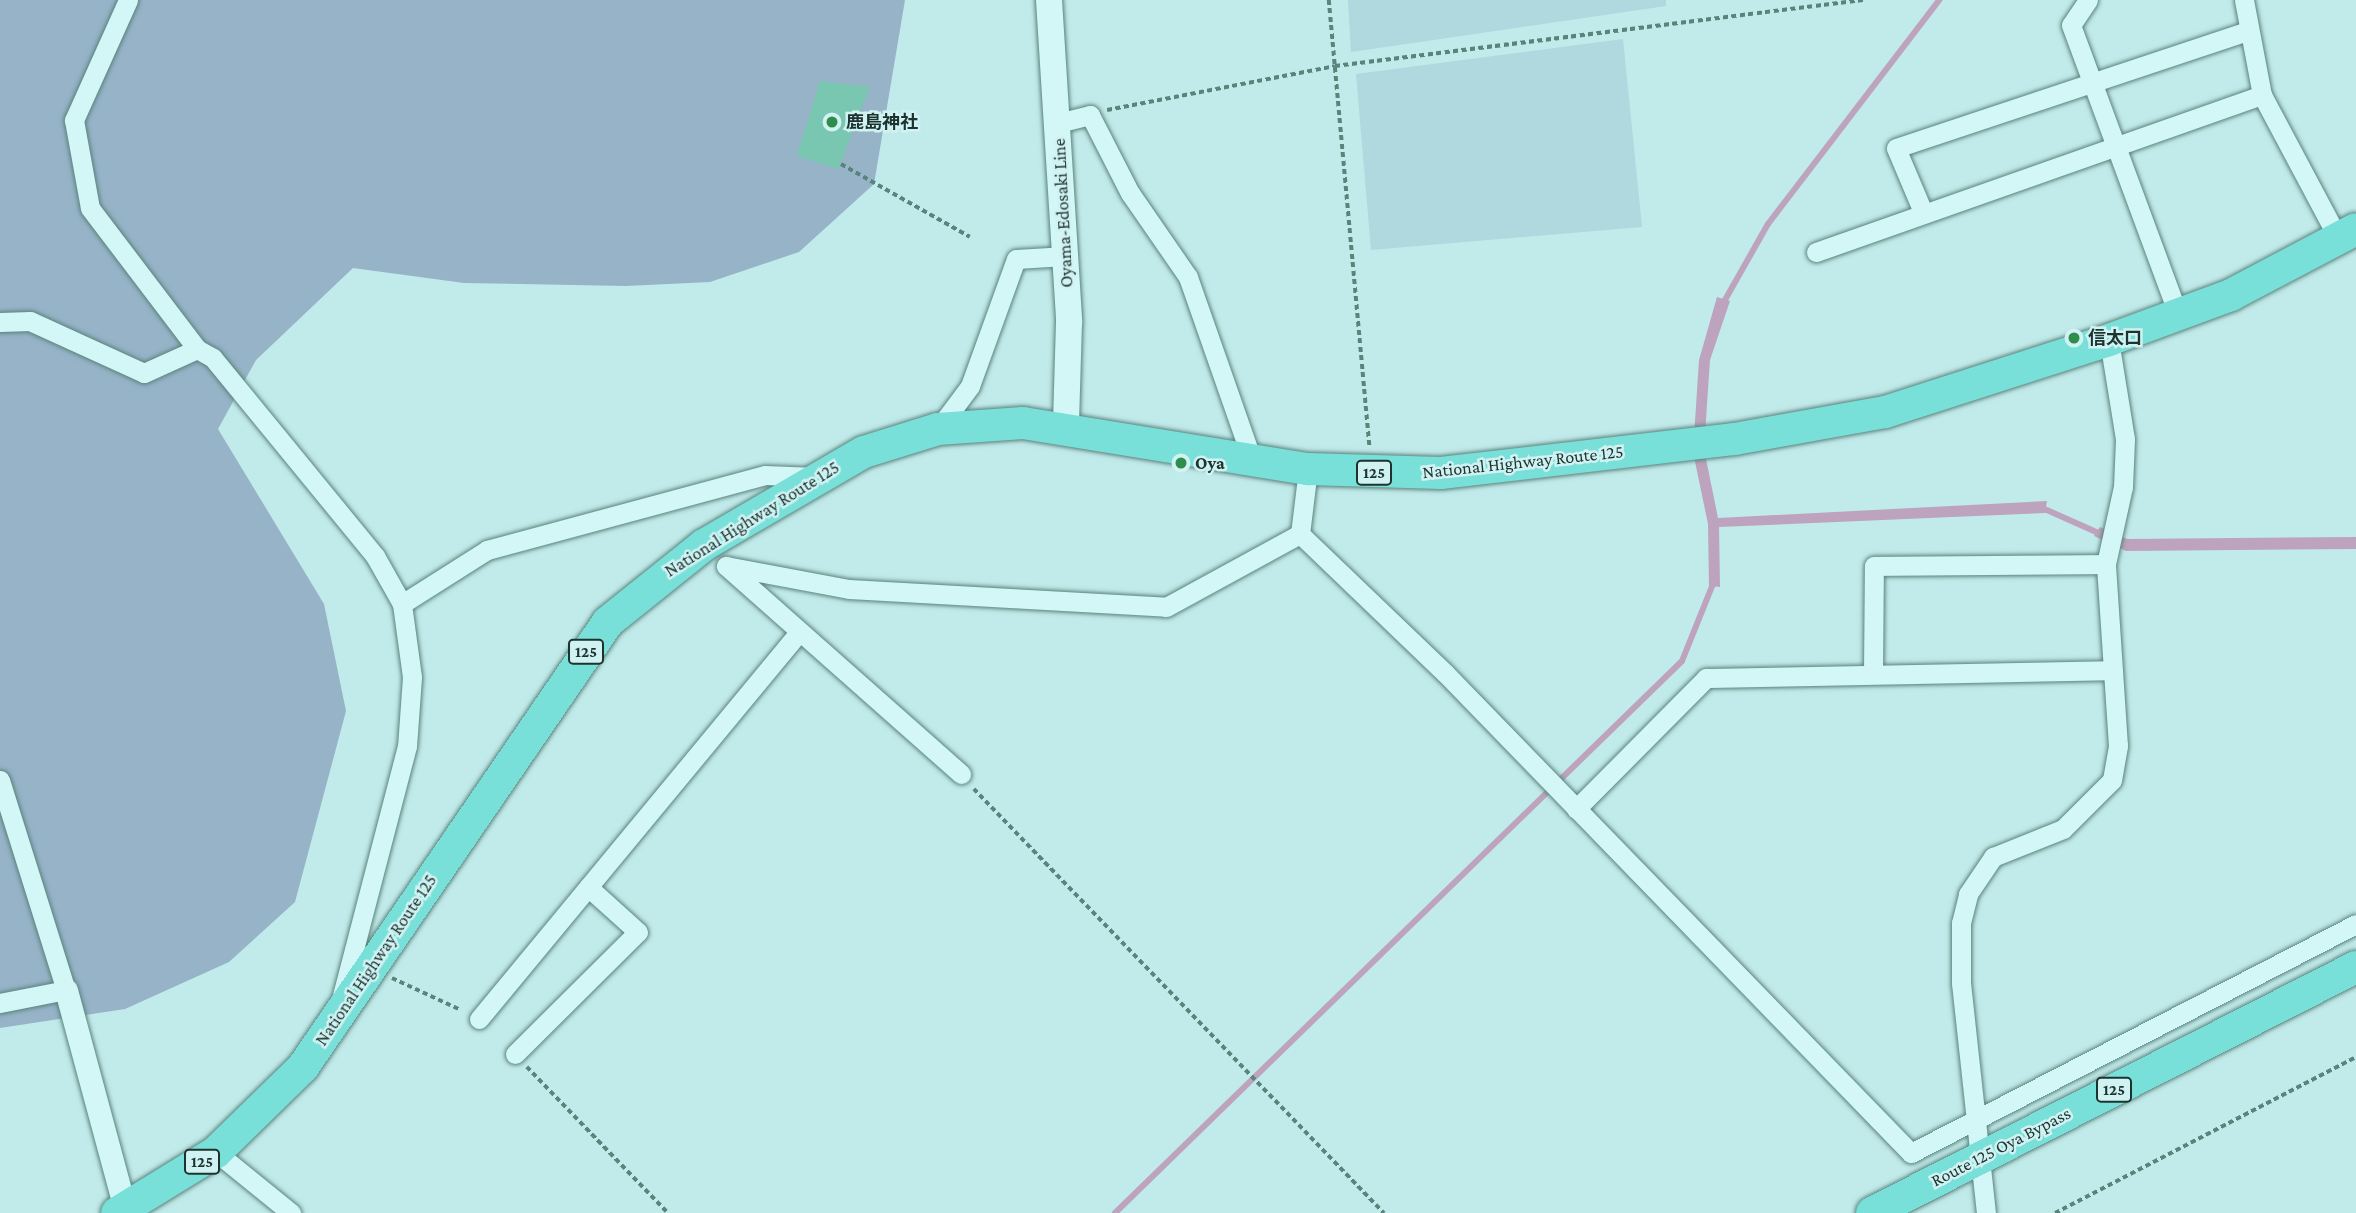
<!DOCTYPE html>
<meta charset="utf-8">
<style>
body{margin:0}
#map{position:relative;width:2356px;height:1213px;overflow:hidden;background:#c1eaea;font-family:"Crimson Pro","Noto Sans JP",serif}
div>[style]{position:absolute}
.farmland>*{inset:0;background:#afd8df}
.green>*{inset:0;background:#96b3c8}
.water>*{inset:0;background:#bda3bd}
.stream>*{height:6px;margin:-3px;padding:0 3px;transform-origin:3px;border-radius:3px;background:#bda3bd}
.building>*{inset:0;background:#79c6b1}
.path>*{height:3.5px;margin-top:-1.75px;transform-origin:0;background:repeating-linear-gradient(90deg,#5a837c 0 5px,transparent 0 8.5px)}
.roads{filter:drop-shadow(0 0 2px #5a837c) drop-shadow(0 0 2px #5a837c)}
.minor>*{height:19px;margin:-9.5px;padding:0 9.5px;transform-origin:9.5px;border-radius:9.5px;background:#d3f6f6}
.tertiary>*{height:23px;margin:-11.5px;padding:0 11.5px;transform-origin:11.5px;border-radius:11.5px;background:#d3f6f6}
.secondary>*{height:26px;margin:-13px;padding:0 13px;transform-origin:13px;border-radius:13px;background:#d3f6f6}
.trunk>*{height:32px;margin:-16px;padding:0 16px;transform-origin:16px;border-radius:16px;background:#78e0d8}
.dots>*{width:19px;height:19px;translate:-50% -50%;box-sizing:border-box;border:4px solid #d0f2f2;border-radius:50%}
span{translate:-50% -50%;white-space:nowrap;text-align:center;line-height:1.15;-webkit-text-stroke:5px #d0f2f2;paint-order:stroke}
.shield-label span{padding:2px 5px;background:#d0f2f2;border:2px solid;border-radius:5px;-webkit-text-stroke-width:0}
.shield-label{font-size:16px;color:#1d332f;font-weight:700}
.poi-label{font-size:18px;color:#1d332f;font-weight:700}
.left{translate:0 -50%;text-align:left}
.street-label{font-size:18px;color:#1d332f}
</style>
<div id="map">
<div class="farmland">
<div style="clip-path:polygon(1348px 0,1666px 0,1666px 6px,1351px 52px)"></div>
<div style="clip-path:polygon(1623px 39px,1642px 227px,1371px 250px,1356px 74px)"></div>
</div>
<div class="green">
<div style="clip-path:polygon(0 0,905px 0,874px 184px,799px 252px,710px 282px,626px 286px,464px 283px,353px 268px,256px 360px,218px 429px,324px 604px,346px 711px,295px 902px,229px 962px,125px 1009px,0 1028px)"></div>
</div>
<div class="water">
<div style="clip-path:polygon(1717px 297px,1730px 301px,1710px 360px,1704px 449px,1718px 518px,2047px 501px,2045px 513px,1719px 527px,1720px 587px,1709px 586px,1708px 524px,1693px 452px,1699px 360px)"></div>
<div style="clip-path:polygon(2100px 527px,2127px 539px,2356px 537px,2356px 549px,2126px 551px,2094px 536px)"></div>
</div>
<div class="stream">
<div style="left:1721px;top:307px;width:95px;rotate:-60.5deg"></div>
<div style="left:1768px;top:224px;width:282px;rotate:-52.6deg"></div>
<div style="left:2040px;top:507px;width:69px;rotate:24deg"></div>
<div style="left:1115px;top:1213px;width:791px;rotate:-44.23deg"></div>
<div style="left:1682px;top:661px;width:88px;rotate:-68.1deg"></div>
</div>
<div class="building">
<div style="clip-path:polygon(820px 81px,870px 87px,838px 169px,797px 156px)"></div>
</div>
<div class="path">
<div style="left:1329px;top:0;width:449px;rotate:84.8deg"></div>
<div style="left:1107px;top:110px;width:232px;rotate:-10.9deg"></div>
<div style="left:1335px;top:66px;width:532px;rotate:-7.13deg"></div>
<div style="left:841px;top:164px;width:148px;rotate:29.5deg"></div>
<div style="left:974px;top:789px;width:590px;rotate:45.96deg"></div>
<div style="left:392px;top:978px;width:76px;rotate:24.9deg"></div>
<div style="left:527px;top:1067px;width:203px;rotate:46deg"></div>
<div style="left:2055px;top:1213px;width:339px;rotate:-27.4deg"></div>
</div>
<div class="roads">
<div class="minor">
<div style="left:128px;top:0;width:132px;rotate:114.2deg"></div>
<div style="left:74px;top:120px;width:89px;rotate:79.7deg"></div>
<div style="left:90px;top:208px;width:177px;rotate:52.8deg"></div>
<div style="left:2088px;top:0;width:30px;rotate:124deg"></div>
<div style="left:2071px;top:25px;width:309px;rotate:69.7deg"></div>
<div style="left:2244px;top:0;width:97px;rotate:79.3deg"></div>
<div style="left:2262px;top:95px;width:164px;rotate:62deg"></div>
<div style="left:1058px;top:123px;width:33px;rotate:-14deg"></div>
<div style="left:1090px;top:115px;width:88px;rotate:62.9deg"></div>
<div style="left:1130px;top:193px;width:102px;rotate:55.4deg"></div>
<div style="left:1188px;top:277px;width:194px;rotate:70.7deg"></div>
<div style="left:1923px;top:212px;width:69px;rotate:-112.9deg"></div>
<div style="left:1896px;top:148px;width:368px;rotate:-18.4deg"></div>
<div style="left:1816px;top:252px;width:473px;rotate:-19.4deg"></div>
<div style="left:0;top:322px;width:30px;rotate:-2deg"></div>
<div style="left:30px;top:321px;width:125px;rotate:24.5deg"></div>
<div style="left:144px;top:373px;width:58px;rotate:-24.4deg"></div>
<div style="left:197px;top:349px;width:18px;rotate:29deg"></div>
<div style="left:213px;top:358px;width:256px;rotate:50.7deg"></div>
<div style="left:375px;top:556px;width:55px;rotate:60.6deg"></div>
<div style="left:402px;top:604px;width:74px;rotate:82.2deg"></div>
<div style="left:412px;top:677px;width:69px;rotate:94.1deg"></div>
<div style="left:407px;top:746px;width:266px;rotate:104.6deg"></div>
<div style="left:938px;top:429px;width:54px;rotate:-53.3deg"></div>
<div style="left:970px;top:386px;width:135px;rotate:-70.1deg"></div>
<div style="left:1016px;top:259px;width:50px;rotate:-3.4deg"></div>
<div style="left:1308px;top:469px;width:65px;rotate:97deg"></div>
<div style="left:1300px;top:534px;width:201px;rotate:43.8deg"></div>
<div style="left:1445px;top:673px;width:669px;rotate:45.85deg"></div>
<div style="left:1911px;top:1153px;width:500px;rotate:-27.23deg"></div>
<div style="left:726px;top:566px;width:125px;rotate:10.6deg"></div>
<div style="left:849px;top:589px;width:318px;rotate:3.2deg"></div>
<div style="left:1166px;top:607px;width:153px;rotate:-28.6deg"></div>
<div style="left:726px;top:566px;width:314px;rotate:41.5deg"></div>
<div style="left:402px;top:604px;width:101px;rotate:-32.4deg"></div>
<div style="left:487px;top:550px;width:288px;rotate:-15.1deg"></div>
<div style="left:765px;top:475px;width:51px;rotate:2.2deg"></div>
<div style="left:1873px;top:672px;width:106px;rotate:-89.5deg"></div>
<div style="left:1874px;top:566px;width:232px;rotate:-0.5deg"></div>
<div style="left:0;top:780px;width:220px;rotate:72.6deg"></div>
<div style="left:66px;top:990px;width:67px;rotate:168.9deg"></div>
<div style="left:1576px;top:809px;width:185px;rotate:-45.2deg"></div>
<div style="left:1706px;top:678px;width:406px;rotate:-1.1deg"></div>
<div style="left:479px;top:1019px;width:500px;rotate:-50.4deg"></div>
<div style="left:515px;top:1054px;width:173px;rotate:-44.8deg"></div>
<div style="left:638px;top:932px;width:67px;rotate:-138deg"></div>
<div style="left:216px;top:1152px;width:97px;rotate:39.1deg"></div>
<div style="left:1986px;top:1213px;width:231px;rotate:-96.2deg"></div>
<div style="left:1961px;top:983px;width:60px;rotate:-90deg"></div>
<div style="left:1961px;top:923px;width:30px;rotate:-76deg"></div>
<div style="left:1968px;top:894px;width:45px;rotate:-56deg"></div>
<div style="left:1993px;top:857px;width:75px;rotate:-21.8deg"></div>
<div style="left:2063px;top:829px;width:69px;rotate:-45deg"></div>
<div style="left:2112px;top:780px;width:35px;rotate:-80deg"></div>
<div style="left:2118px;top:746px;width:182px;rotate:-93.8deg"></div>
<div style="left:2106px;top:564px;width:79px;rotate:-77.6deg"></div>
<div style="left:2123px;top:487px;width:48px;rotate:-87.6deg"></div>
<div style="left:2125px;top:439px;width:100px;rotate:-99.2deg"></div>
</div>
<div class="tertiary">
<div style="left:66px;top:990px;width:231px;rotate:74.9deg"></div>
</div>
<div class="secondary">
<div style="left:1049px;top:0;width:323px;rotate:86.4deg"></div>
<div style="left:1069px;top:322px;width:104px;rotate:91.7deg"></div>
</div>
<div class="trunk">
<div style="left:117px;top:1213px;width:116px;rotate:-31.6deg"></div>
<div style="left:216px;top:1152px;width:122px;rotate:-44.3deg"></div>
<div style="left:303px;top:1067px;width:539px;rotate:-55.57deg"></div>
<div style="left:608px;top:622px;width:123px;rotate:-38.7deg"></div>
<div style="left:704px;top:545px;width:185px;rotate:-30.2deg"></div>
<div style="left:864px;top:452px;width:77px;rotate:-17.3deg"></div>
<div style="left:938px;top:429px;width:85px;rotate:-4deg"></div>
<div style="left:1023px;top:423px;width:289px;rotate:9.2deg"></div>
<div style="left:1308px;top:469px;width:133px;rotate:1.7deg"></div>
<div style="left:1441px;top:473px;width:296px;rotate:-6.6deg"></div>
<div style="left:1735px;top:439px;width:152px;rotate:-10.2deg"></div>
<div style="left:1885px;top:412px;width:235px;rotate:-17.8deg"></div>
<div style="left:2109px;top:340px;width:130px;rotate:-20.2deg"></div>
<div style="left:2231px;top:295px;width:141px;rotate:-27.8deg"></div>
<div style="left:1872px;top:1213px;width:543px;rotate:-26.94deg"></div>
</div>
</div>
<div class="dots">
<div style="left:832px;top:122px;background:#2e8d4b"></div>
<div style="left:2074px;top:338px;background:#2e8d4b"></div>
<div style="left:1181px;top:463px;background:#2e8d4b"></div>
</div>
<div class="shield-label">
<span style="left:1374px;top:473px">125</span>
<span style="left:586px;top:652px">125</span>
<span style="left:2114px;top:1090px">125</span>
<span style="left:202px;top:1162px">125</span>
</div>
<div class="poi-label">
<span class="left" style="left:846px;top:122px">鹿島神社</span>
<span class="left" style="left:2088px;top:338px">信太口</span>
<span class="left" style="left:1195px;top:463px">Oya</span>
</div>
<div class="street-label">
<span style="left:1063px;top:213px;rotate:-93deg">Oyama-Edosaki Line</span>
<span style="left:1523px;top:462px;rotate:-6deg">National Highway Route 125</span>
<span style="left:752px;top:519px;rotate:-32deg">National Highway Route 125</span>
<span style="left:376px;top:960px;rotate:-56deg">National Highway Route 125</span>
<span style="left:2001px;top:1147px;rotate:-27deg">Route 125 Oya Bypass</span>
</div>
</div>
